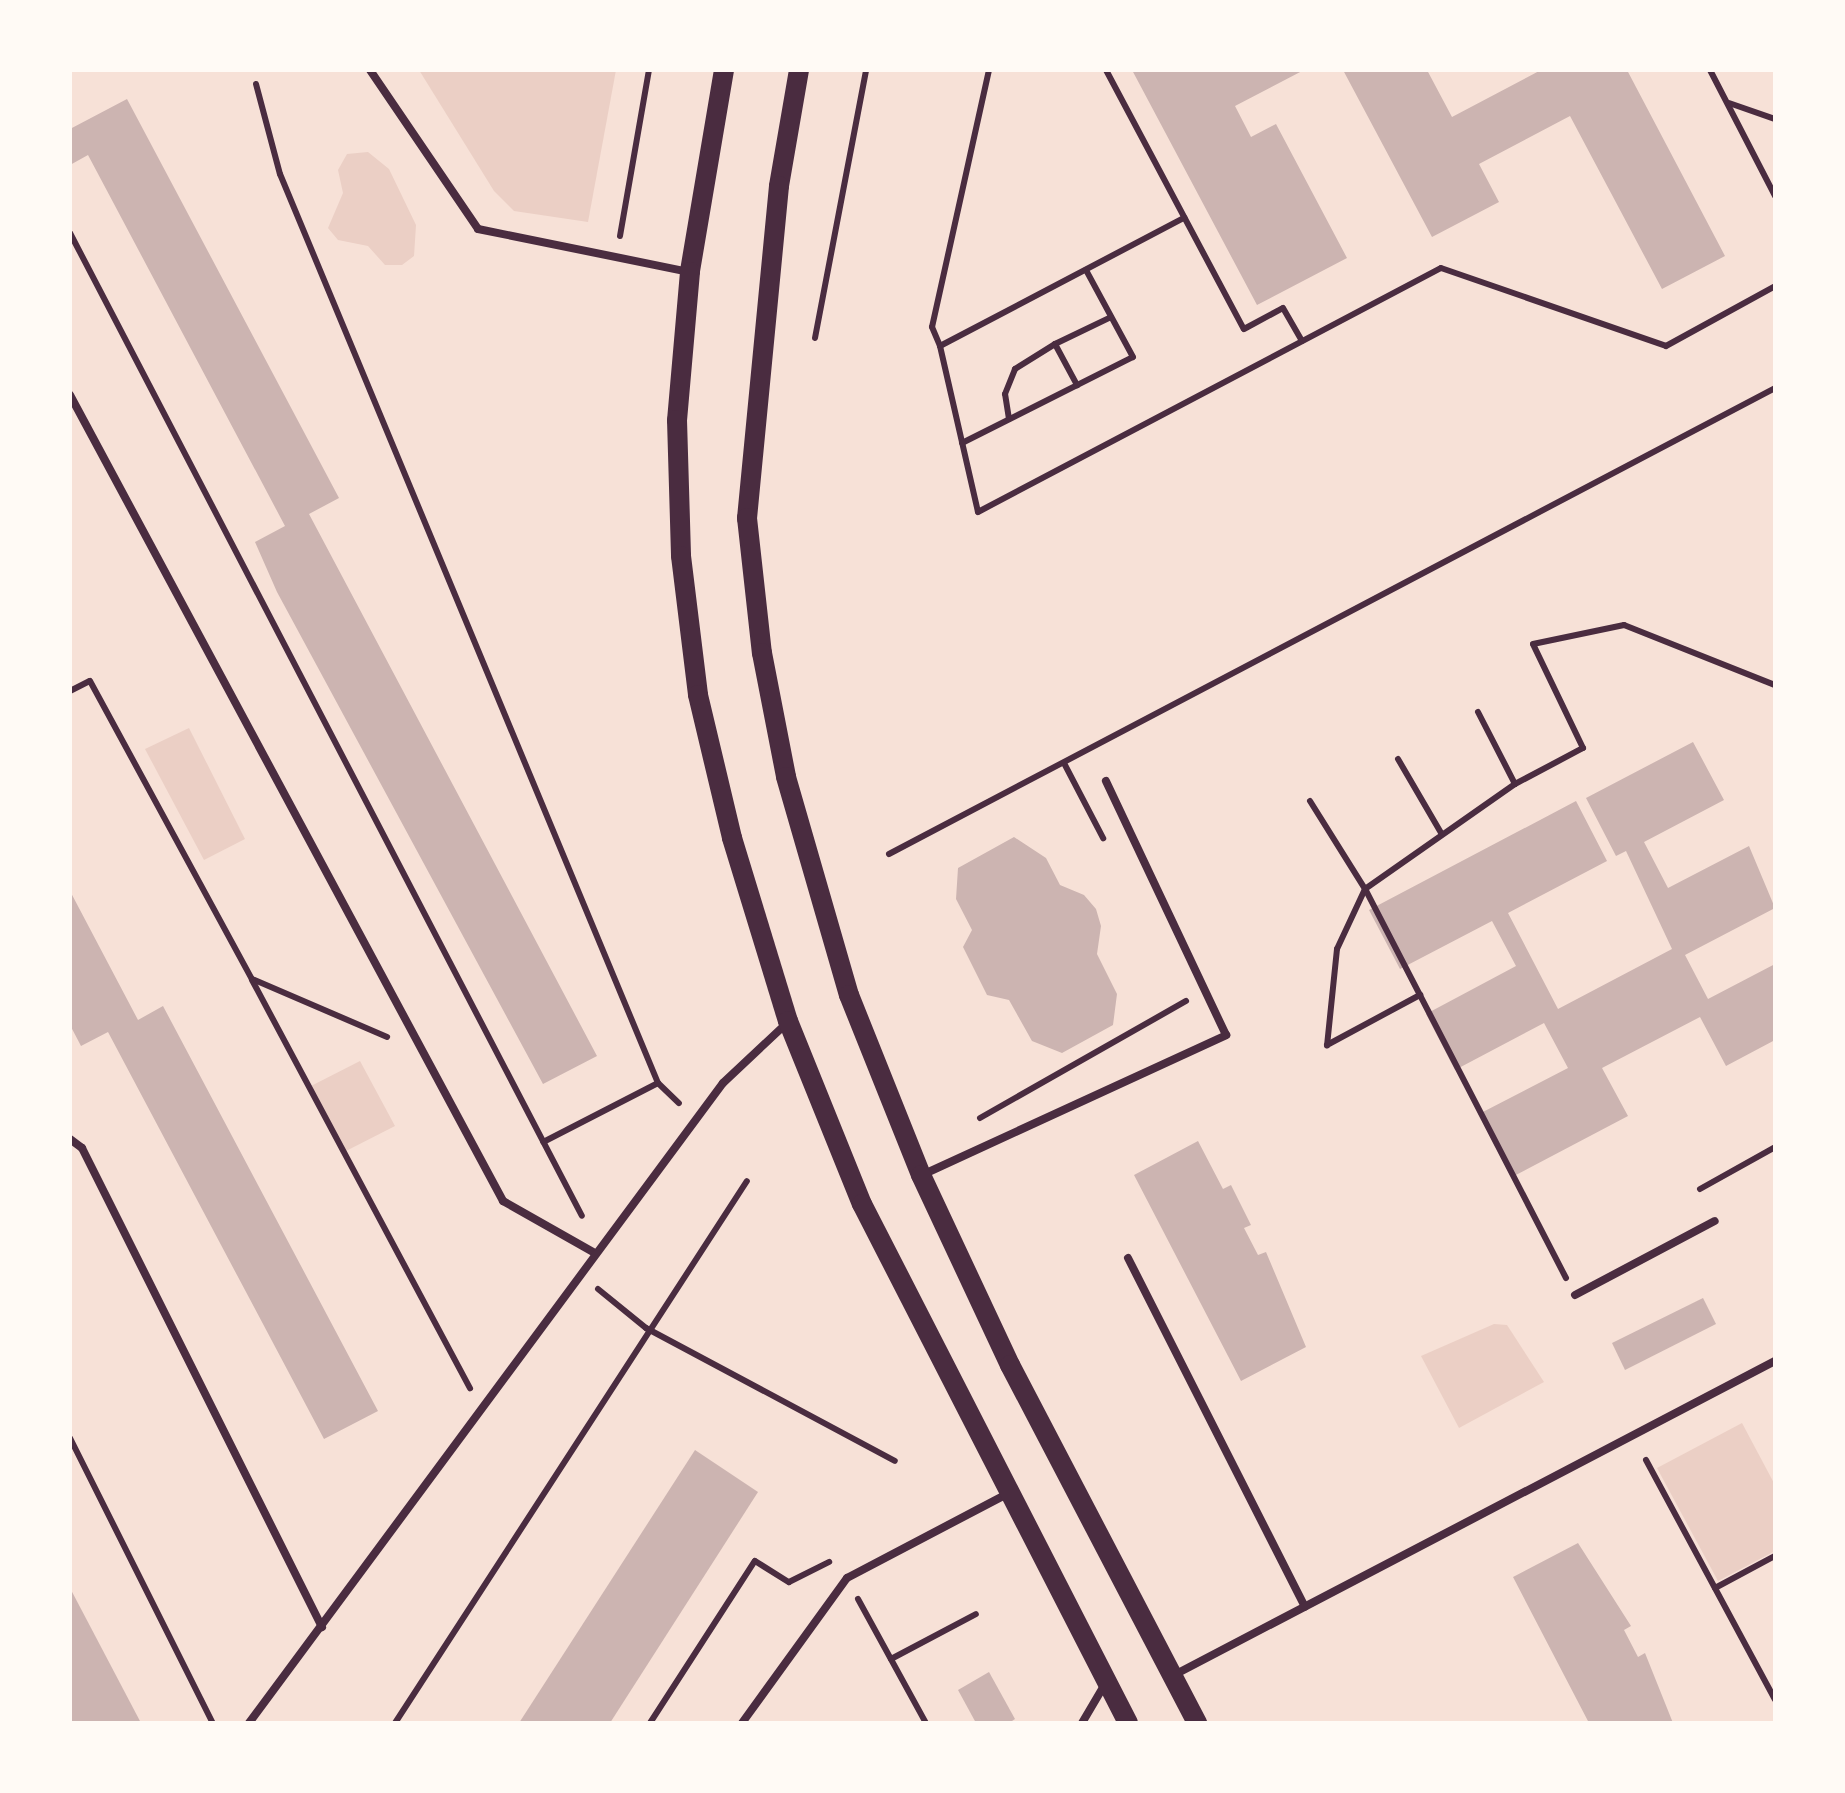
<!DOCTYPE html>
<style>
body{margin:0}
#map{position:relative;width:1845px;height:1793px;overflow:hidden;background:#f7e1d7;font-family:Raleway,sans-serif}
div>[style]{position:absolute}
.green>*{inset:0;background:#ebcfc5}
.building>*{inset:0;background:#ccb4b1}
.path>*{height:6px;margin:-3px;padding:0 3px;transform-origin:3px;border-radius:3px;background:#4a2c40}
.service>*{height:8px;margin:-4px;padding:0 4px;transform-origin:4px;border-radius:4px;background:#4a2c40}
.secondary>*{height:20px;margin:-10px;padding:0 10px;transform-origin:10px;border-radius:10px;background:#4a2c40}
span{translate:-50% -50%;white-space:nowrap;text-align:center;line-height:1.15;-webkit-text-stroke:9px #fffaf5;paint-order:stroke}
.frame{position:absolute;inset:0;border:72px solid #fffaf5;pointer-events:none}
</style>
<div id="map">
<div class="green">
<div style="clip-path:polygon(419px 70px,616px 70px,588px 222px,514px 211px,494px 191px)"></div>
<div style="clip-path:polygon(368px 152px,389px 169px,416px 225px,414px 256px,402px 265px,385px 265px,368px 246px,338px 240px,328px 228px,343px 193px,338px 170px,347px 154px)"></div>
<div style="clip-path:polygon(189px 728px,245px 839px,204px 860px,145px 749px)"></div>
<div style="clip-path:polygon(360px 1061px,395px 1126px,346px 1151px,311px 1086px)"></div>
<div style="clip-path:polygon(1494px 1324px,1507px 1325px,1544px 1382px,1459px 1428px,1421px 1356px)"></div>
<div style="clip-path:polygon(1742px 1423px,1775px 1485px,1775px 1551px,1718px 1581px,1657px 1468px)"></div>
</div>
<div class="building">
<div style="clip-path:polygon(1132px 70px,1304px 70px,1235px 106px,1251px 137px,1276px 124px,1347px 258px,1257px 305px)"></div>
<div style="clip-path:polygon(1343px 70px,1427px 70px,1452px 117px,1541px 70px,1627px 70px,1725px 256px,1662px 289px,1570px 116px,1479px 164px,1499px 202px,1432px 237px)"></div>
<div style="clip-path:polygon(127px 99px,339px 498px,309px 514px,597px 1056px,543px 1084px,277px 592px,255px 542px,285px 526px,88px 155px,70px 165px,70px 129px)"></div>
<div style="clip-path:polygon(1693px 742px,1724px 800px,1644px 842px,1668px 888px,1749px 846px,1775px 908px,1685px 955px,1708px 999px,1775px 964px,1775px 1040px,1726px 1066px,1700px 1017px,1602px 1068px,1628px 1116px,1512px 1177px,1479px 1114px,1568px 1068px,1544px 1023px,1455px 1070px,1426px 1014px,1516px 966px,1492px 921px,1400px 969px,1369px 910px,1576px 801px,1607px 861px,1508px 913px,1558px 1009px,1672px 949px,1626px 851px,1616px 856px,1586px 798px)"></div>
<div style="clip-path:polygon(1014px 837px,1046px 858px,1060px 885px,1084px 895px,1096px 909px,1101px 926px,1097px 954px,1117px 994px,1113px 1025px,1062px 1053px,1032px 1041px,1009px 1000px,987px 995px,963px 947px,972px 930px,956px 899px,958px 868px)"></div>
<div style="clip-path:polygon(70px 891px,138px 1020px,163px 1006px,378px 1411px,324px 1439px,108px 1032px,81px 1046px,70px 1025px)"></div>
<div style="clip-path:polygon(1198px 1141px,1223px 1189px,1231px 1185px,1251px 1225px,1244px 1228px,1258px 1255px,1266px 1252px,1306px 1347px,1241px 1381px,1134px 1175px)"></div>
<div style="clip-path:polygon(1703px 1298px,1716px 1324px,1625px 1370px,1612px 1343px)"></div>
<div style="clip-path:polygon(695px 1450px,758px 1492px,610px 1723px,519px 1723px)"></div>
<div style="clip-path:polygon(1578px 1543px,1631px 1626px,1624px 1630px,1638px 1657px,1645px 1653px,1673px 1723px,1589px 1723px,1513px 1577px)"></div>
<div style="clip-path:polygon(70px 1588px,141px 1723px,70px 1723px)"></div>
<div style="clip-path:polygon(989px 1672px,1015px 1719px,1009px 1723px,976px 1723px,958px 1690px)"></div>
</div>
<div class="path">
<div style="left:989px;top:70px;width:263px;rotate:102.5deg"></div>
<div style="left:932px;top:327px;width:21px;rotate:67deg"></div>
<div style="left:940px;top:346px;width:276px;rotate:-27.7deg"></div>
<div style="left:1106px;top:70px;width:293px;rotate:62deg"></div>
<div style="left:1244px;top:329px;width:44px;rotate:-28.3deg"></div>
<div style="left:1283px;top:308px;width:38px;rotate:60deg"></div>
<div style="left:1710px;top:70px;width:142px;rotate:62.7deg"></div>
<div style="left:256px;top:84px;width:93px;rotate:75.1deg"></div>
<div style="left:280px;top:174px;width:984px;rotate:67.42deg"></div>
<div style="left:658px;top:1083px;width:129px;rotate:152.8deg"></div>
<div style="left:1729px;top:103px;width:49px;rotate:19.2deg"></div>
<div style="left:70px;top:233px;width:1108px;rotate:62.49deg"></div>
<div style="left:620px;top:236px;width:169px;rotate:-80.1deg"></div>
<div style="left:815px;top:338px;width:273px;rotate:-79.2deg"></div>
<div style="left:1055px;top:344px;width:62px;rotate:-25.7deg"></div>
<div style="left:940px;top:346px;width:170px;rotate:77.1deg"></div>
<div style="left:978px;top:512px;width:523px;rotate:-27.79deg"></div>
<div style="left:1441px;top:268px;width:238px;rotate:19.1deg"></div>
<div style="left:1666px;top:346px;width:124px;rotate:-28.8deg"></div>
<div style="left:1009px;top:419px;width:25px;rotate:-99deg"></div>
<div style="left:1005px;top:394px;width:27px;rotate:-68deg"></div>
<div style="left:1015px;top:369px;width:47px;rotate:-32deg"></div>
<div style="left:1055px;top:344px;width:47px;rotate:61.8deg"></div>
<div style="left:962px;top:443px;width:191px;rotate:-26.7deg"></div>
<div style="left:1133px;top:357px;width:99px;rotate:-118.4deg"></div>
<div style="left:70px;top:691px;width:22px;rotate:-27deg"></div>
<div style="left:90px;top:681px;width:339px;rotate:61.5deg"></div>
<div style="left:252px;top:979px;width:147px;rotate:23.2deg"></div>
<div style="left:1478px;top:712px;width:81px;rotate:62.8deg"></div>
<div style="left:1398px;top:759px;width:86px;rotate:59.8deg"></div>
<div style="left:1064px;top:763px;width:85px;rotate:62.5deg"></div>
<div style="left:1310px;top:801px;width:104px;rotate:58deg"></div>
<div style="left:1365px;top:889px;width:66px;rotate:115deg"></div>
<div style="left:1337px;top:949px;width:97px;rotate:95.9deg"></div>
<div style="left:1327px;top:1045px;width:106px;rotate:-28.3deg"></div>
<div style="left:889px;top:854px;width:1001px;rotate:-27.74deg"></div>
<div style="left:252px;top:980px;width:463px;rotate:61.9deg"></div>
<div style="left:658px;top:1083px;width:29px;rotate:44deg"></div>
<div style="left:980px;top:1118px;width:237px;rotate:-29.6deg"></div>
<div style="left:1700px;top:1189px;width:86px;rotate:-29.2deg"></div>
<div style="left:1566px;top:1278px;width:438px;rotate:-117.3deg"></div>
<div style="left:1365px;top:889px;width:183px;rotate:-35deg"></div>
<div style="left:1515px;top:784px;width:77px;rotate:-27.9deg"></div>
<div style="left:1583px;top:748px;width:115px;rotate:-115.7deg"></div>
<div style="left:1533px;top:644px;width:93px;rotate:-11.8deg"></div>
<div style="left:1624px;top:625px;width:162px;rotate:21.7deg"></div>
<div style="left:598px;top:1289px;width:62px;rotate:39.1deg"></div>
<div style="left:646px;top:1328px;width:282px;rotate:28.1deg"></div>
<div style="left:70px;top:1438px;width:319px;rotate:63.4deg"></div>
<div style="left:1646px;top:1460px;width:272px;rotate:61.7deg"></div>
<div style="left:1715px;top:1588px;width:68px;rotate:-28.1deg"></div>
<div style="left:858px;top:1599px;width:141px;rotate:61.3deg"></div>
<div style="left:891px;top:1659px;width:96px;rotate:-27.9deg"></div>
<div style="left:395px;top:1723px;width:646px;rotate:-57deg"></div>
<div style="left:650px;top:1723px;width:193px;rotate:-57.1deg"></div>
<div style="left:755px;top:1561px;width:40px;rotate:32deg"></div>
<div style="left:789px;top:1582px;width:45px;rotate:-26.6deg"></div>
</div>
<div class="service">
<div style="left:370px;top:70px;width:192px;rotate:55.8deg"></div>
<div style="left:478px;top:229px;width:216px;rotate:11.5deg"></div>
<div style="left:70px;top:395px;width:915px;rotate:61.75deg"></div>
<div style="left:503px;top:1201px;width:106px;rotate:29.5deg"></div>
<div style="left:70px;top:1139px;width:15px;rotate:37deg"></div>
<div style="left:82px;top:1148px;width:536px;rotate:63.39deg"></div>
<div style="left:922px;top:1175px;width:335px;rotate:-24.7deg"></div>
<div style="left:1226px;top:1035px;width:281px;rotate:-115.3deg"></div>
<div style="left:1128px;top:1258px;width:391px;rotate:63.1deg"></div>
<div style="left:1575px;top:1295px;width:158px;rotate:-27.9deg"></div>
<div style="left:1176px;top:1674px;width:676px;rotate:-27.59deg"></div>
<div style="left:249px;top:1723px;width:796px;rotate:-53.48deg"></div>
<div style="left:723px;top:1083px;width:89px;rotate:-43.2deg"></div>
<div style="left:742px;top:1723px;width:179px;rotate:-54.1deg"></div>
<div style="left:847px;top:1578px;width:181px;rotate:-27.7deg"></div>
<div style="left:1082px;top:1723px;width:45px;rotate:-59.5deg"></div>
</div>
<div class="secondary">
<div style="left:724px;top:70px;width:205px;rotate:99.6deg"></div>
<div style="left:690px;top:272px;width:149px;rotate:95deg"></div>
<div style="left:677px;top:420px;width:136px;rotate:88.3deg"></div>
<div style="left:681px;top:556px;width:140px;rotate:83deg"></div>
<div style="left:698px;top:695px;width:147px;rotate:76.6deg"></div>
<div style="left:732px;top:838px;width:191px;rotate:73deg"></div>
<div style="left:788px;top:1021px;width:197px;rotate:68deg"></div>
<div style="left:862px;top:1204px;width:583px;rotate:62.86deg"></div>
<div style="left:799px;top:70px;width:118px;rotate:99.8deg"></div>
<div style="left:779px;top:186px;width:334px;rotate:95.5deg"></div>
<div style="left:747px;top:518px;width:136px;rotate:83.7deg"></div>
<div style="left:762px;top:653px;width:126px;rotate:79deg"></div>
<div style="left:786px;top:777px;width:227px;rotate:73.9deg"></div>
<div style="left:849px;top:995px;width:194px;rotate:68.2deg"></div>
<div style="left:921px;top:1175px;width:210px;rotate:64.9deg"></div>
<div style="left:1010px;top:1365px;width:404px;rotate:62.4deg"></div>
</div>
<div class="frame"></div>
</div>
